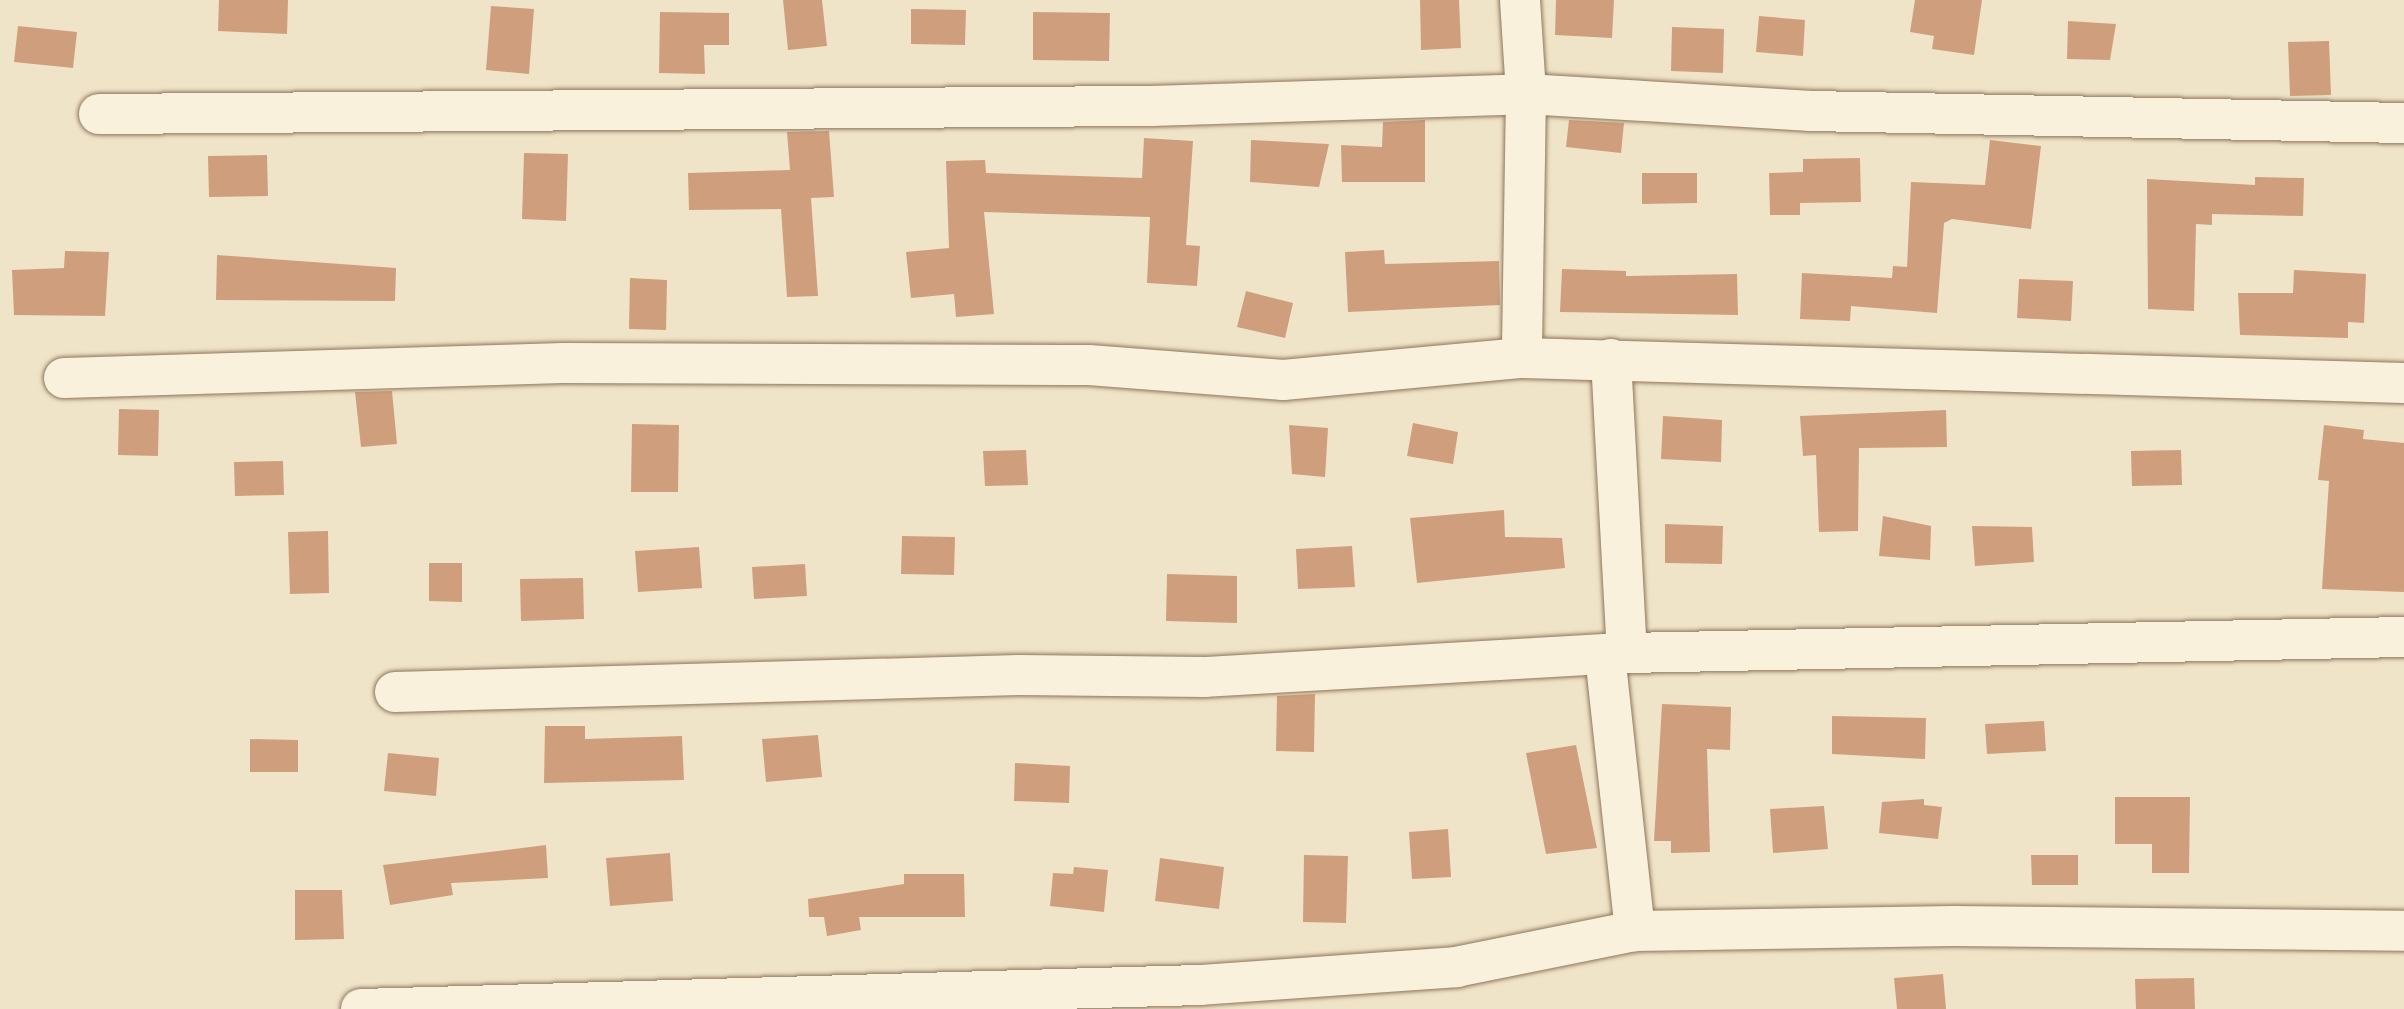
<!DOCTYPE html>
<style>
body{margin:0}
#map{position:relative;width:2404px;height:1009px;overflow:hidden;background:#f0e4c8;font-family:Bitter,serif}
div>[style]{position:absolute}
.building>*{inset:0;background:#cf9f7d}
.roads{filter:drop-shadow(0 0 2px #8d765c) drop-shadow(0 0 2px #8d765c)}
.minor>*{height:40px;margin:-20px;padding:0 20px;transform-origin:20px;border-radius:20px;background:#faf1dc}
span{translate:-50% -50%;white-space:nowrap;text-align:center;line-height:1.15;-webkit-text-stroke:8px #f7eed8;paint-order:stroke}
</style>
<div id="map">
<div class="building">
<div style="clip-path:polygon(219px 0,288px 0,287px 34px,218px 31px)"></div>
<div style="clip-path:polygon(783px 0,822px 0,827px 46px,788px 50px)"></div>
<div style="clip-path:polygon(1420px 0,1459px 0,1461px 48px,1421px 50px)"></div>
<div style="clip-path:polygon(1556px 0,1614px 0,1612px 38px,1555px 35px)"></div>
<div style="clip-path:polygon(1915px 0,1982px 0,1974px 55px,1932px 49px,1934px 36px,1910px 32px)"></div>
<div style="clip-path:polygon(491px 6px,534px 9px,529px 74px,486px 70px)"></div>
<div style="clip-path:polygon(911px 9px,966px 10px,965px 45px,911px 44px)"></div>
<div style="clip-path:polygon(660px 12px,729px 13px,729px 45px,704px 45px,705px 74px,659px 73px)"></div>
<div style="clip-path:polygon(1033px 12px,1110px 13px,1109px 61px,1033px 60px)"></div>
<div style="clip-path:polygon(1759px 16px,1805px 20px,1803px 56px,1756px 52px)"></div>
<div style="clip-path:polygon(2068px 21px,2116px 24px,2110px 60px,2067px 59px)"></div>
<div style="clip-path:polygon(18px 26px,77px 32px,73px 68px,14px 62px)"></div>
<div style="clip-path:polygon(1672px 27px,1724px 29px,1723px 73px,1671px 71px)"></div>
<div style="clip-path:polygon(2329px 41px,2331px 95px,2290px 96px,2288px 42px)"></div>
<div style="clip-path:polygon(1425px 120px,1425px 182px,1342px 182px,1341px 145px,1382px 147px,1383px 122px)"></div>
<div style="clip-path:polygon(1569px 120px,1624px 123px,1621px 153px,1566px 147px)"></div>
<div style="clip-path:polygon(829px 131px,834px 197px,811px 198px,818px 296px,787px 297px,781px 209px,689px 210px,688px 173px,790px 170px,787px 132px)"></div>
<div style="clip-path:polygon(1144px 138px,1193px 141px,1186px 245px,1200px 246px,1197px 286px,1147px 283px,1150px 217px,984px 212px,994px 314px,956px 317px,954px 294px,911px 298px,906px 252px,949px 248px,946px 161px,985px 160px,986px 173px,1142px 178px)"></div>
<div style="clip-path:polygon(1251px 140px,1329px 144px,1319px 187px,1250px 182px)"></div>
<div style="clip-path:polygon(1990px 140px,2041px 146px,2031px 229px,1952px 219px,1944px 223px,1937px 313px,1851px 306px,1850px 321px,1800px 319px,1802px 273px,1892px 278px,1893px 266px,1907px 267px,1911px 182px,1985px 185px)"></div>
<div style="clip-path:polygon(524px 153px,568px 154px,566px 221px,522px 219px)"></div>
<div style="clip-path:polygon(267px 155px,268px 196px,209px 197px,208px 156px)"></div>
<div style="clip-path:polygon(1860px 158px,1861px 202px,1800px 203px,1800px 215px,1770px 215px,1769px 173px,1803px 172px,1803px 159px)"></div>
<div style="clip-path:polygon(1642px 173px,1697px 173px,1697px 203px,1642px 204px)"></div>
<div style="clip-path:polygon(2255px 177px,2304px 178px,2303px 216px,2212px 214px,2212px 225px,2196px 224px,2194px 311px,2148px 309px,2147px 179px,2255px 185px)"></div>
<div style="clip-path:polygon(1384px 250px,1385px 264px,1499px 261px,1500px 305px,1348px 312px,1345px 252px)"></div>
<div style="clip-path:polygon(65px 251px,109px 252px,105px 316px,14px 315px,12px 270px,64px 268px)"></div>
<div style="clip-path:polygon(217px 255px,396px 268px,395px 301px,216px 300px)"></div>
<div style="clip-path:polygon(1562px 269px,1626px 271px,1626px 276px,1737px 274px,1738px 315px,1560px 312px)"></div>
<div style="clip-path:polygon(2294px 270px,2366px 274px,2364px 323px,2348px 322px,2348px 338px,2240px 335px,2238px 293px,2293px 293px)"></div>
<div style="clip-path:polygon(630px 278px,667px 280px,666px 330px,629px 329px)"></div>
<div style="clip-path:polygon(2019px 279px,2073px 281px,2071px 321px,2017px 318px)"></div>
<div style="clip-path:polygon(1246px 291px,1293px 303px,1285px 338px,1237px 327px)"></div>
<div style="clip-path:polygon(392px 391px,397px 444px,361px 447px,355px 392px)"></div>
<div style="clip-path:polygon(119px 409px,159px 410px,158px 456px,118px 455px)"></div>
<div style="clip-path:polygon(1946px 410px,1947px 447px,1859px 448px,1858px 531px,1819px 532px,1816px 455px,1803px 456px,1800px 416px)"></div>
<div style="clip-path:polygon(1663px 416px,1722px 420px,1721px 462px,1661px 459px)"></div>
<div style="clip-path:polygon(1413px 423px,1458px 432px,1453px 464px,1407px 456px)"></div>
<div style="clip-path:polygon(632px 424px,679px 425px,678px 492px,631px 492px)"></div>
<div style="clip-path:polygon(1289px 425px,1328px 428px,1325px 477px,1292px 474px)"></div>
<div style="clip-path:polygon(2324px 425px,2364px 430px,2363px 439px,2404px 443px,2404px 592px,2322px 589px,2329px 481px,2318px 480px)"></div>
<div style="clip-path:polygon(1026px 450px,1028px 485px,985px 486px,983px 451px)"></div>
<div style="clip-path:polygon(2181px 450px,2182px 485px,2132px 486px,2131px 451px)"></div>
<div style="clip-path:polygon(283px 461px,284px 495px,235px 496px,234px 462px)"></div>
<div style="clip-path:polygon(1504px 510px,1505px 537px,1562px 538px,1565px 568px,1417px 583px,1410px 518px)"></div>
<div style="clip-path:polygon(1883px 516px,1931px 526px,1930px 560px,1879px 556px)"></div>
<div style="clip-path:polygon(1665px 524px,1723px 526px,1722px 564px,1665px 563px)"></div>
<div style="clip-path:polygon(1972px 526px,2032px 527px,2034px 562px,1975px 566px)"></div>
<div style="clip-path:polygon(328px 531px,329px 593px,290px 594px,288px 532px)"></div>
<div style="clip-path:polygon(902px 536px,955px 537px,954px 575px,901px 574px)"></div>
<div style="clip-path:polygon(1352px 546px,1355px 587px,1298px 589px,1296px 549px)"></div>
<div style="clip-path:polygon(699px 547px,702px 588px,638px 592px,635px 551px)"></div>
<div style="clip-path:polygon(429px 563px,462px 563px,462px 602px,429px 601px)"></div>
<div style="clip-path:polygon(805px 564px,807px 596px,754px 599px,752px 567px)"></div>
<div style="clip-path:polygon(1167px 574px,1237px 576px,1237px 623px,1166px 621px)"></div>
<div style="clip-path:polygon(583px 578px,584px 619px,521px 621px,520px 579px)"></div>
<div style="clip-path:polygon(1315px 694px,1314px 752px,1276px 751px,1277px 696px)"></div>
<div style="clip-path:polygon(1662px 704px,1731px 707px,1730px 750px,1707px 749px,1710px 852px,1671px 853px,1671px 841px,1654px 841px)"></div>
<div style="clip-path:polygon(1832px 716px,1926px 718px,1925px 759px,1832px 754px)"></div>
<div style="clip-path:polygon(2044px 721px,2046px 751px,1987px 754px,1985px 724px)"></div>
<div style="clip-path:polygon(545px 726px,585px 726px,585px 739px,682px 736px,684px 780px,544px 783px)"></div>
<div style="clip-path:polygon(818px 735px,822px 777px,766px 782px,762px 739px)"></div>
<div style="clip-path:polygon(250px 739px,298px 740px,298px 772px,250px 772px)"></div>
<div style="clip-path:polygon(1576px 745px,1597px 848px,1546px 854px,1526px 753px)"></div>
<div style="clip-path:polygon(388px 753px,439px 758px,436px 796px,384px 791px)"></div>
<div style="clip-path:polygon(1015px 763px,1070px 766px,1069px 803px,1014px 801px)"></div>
<div style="clip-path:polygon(2115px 797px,2190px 797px,2189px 873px,2152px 873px,2152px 844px,2115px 844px)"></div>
<div style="clip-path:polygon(1924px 799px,1924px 805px,1942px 807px,1938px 839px,1879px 833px,1882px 802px)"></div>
<div style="clip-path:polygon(1824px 806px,1828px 849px,1773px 853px,1770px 809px)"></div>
<div style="clip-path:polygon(1448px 829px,1451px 877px,1412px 879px,1409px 832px)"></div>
<div style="clip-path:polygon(546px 845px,548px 878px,451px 883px,453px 895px,390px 905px,383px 865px)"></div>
<div style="clip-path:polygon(670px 853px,673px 901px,610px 906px,606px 858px)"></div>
<div style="clip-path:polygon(1304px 855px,1348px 856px,1346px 923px,1303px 922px)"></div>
<div style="clip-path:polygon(2031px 855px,2078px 855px,2078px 885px,2032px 885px)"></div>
<div style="clip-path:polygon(1160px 858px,1224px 867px,1219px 909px,1155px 901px)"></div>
<div style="clip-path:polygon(1074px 867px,1108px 870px,1104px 912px,1050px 906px,1053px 873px,1073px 874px)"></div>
<div style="clip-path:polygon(904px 874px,964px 874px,965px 917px,859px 917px,861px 930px,827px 936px,824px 917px,809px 917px,808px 899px,904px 884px)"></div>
<div style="clip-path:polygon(295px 890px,342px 890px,344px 939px,295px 940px)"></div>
<div style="clip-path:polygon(1943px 974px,1946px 1009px,1897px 1009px,1894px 978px)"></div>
<div style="clip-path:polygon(2194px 978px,2195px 1009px,2136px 1009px,2135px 979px)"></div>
</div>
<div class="roads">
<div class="minor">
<div style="left:1520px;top:0;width:94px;rotate:86.3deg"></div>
<div style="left:1526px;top:94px;width:264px;rotate:90.9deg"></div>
<div style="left:99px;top:114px;width:1052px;rotate:-0.44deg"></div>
<div style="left:1151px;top:106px;width:375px;rotate:-1.8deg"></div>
<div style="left:1526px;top:94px;width:286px;rotate:3.4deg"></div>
<div style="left:1811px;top:111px;width:593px;rotate:1.16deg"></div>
<div style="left:1611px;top:359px;width:294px;rotate:86.9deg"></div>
<div style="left:64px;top:378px;width:500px;rotate:-1.72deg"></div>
<div style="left:564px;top:363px;width:525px;rotate:0.22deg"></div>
<div style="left:1089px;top:365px;width:195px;rotate:4.4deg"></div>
<div style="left:1283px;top:380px;width:240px;rotate:-5.3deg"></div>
<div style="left:1522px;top:358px;width:882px;rotate:1.62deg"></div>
<div style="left:1605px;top:655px;width:278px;rotate:83.8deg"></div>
<div style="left:395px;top:692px;width:624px;rotate:-1.56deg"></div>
<div style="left:1019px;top:675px;width:186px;rotate:0.6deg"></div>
<div style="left:1205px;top:677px;width:423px;rotate:-3.3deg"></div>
<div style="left:1627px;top:653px;width:777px;rotate:-1.18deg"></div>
<div style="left:361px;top:1009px;width:839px;rotate:-1.64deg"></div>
<div style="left:1200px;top:985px;width:257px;rotate:-4deg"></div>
<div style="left:1456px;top:967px;width:183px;rotate:-11.4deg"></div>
<div style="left:1635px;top:931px;width:318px;rotate:-0.9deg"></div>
<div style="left:1953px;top:926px;width:451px;rotate:0.6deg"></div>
</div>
</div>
</div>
